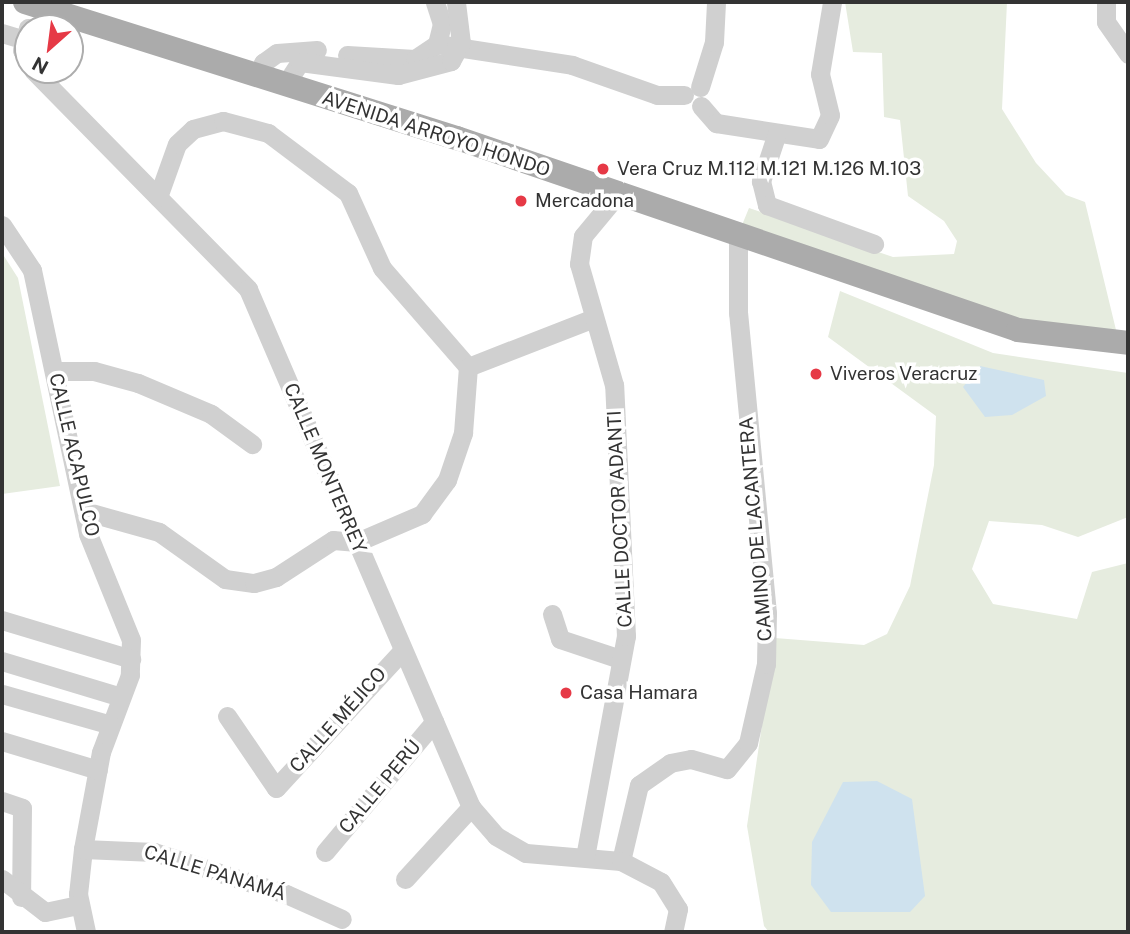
<!DOCTYPE html>
<meta charset="utf-8">
<style>
body{margin:0}
#map{position:relative;width:1130px;height:934px;overflow:hidden;background:#fff;font-family:"Public Sans",sans-serif}
div>[style]{position:absolute}
.green>*{inset:0;background:#e6ecdf}
.water>*{inset:0;background:#cfe2ee}
.minor>*{height:19px;margin:-9.5px;padding:0 9.5px;transform-origin:9.5px;border-radius:9.5px;background:#d0d0d0}
.major>*{height:24px;margin:-12px;padding:0 12px;transform-origin:12px;border-radius:12px;background:#ababab}
.dots>*{width:19px;height:19px;translate:-50% -50%;box-sizing:border-box;border:4px solid #fff;border-radius:50%}
span{translate:-50% -50%;white-space:nowrap;text-align:center;line-height:1.15;-webkit-text-stroke:7px #fff;paint-order:stroke}
.street-label{font-size:19px;color:#333}
.poi-label{font-size:19px;color:#333}
.left{translate:0 -50%;text-align:left}
.frame{position:absolute;inset:0;border:4px solid #333;pointer-events:none}
.north{position:absolute;left:14px;top:14px;width:70px;height:70px;box-sizing:border-box;background:#fff;border:2px solid #adadad;border-radius:50%;rotate:208deg;font-size:19px;font-weight:700;line-height:28px;text-align:center;color:#333}
.north::after{content:'';display:block;margin:auto;width:24px;height:32px;background:#e63946;clip-path:polygon(50% 0,100% 100%,50% 72%,0 100%)}
</style>
<div id="map">
<div class="green">
<div style="clip-path:polygon(845px 2px,1007px 2px,1002px 109px,1036px 163px,1066px 195px,1085px 202px,1116px 330px,1018px 320px,742px 225px,749px 208px,893px 257px,954px 254px,957px 241px,944px 221px,908px 196px,900px 120px,884px 117px,882px 53px,853px 52px)"></div>
<div style="clip-path:polygon(2px 253px,18px 278px,60px 486px,2px 494px)"></div>
<div style="clip-path:polygon(840px 291px,993px 353px,1128px 373px,1128px 517px,1078px 537px,1042px 525px,989px 521px,972px 569px,993px 604px,1077px 619px,1092px 572px,1128px 563px,1128px 932px,769px 932px,764px 926px,747px 826px,775px 638px,864px 645px,887px 634px,910px 586px,934px 465px,936px 416px,828px 337px)"></div>
</div>
<div class="water">
<div style="clip-path:polygon(980px 366px,1044px 380px,1046px 396px,1012px 415px,985px 417px,963px 387px)"></div>
<div style="clip-path:polygon(877px 781px,912px 799px,925px 896px,910px 912px,831px 912px,811px 885px,812px 842px,843px 782px)"></div>
</div>
<div class="minor">
<div style="left:1106px;top:2px;width:20px;rotate:90deg"></div>
<div style="left:1106px;top:22px;width:39px;rotate:55deg"></div>
<div style="left:28px;top:28px;width:23px;rotate:105deg"></div>
<div style="left:22px;top:50px;width:13px;rotate:63deg"></div>
<div style="left:2px;top:33px;width:24px;rotate:17deg"></div>
<div style="left:437px;top:44px;width:137px;rotate:8.8deg"></div>
<div style="left:572px;top:65px;width:90px;rotate:19.4deg"></div>
<div style="left:657px;top:95px;width:27px"></div>
<div style="left:347px;top:55px;width:68px;rotate:3.4deg"></div>
<div style="left:415px;top:59px;width:27px;rotate:-34deg"></div>
<div style="left:437px;top:44px;width:21px;rotate:-76deg"></div>
<div style="left:442px;top:24px;width:23px;rotate:-108deg"></div>
<div style="left:33px;top:70px;width:307px;rotate:45.5deg"></div>
<div style="left:248px;top:289px;width:564px;rotate:66.71deg"></div>
<div style="left:471px;top:807px;width:38px;rotate:49deg"></div>
<div style="left:496px;top:836px;width:34px;rotate:30deg"></div>
<div style="left:526px;top:853px;width:95px;rotate:4.8deg"></div>
<div style="left:621px;top:861px;width:78px;rotate:-76.7deg"></div>
<div style="left:639px;top:785px;width:38px;rotate:-35deg"></div>
<div style="left:670px;top:763px;width:21px;rotate:-11deg"></div>
<div style="left:691px;top:759px;width:37px;rotate:16deg"></div>
<div style="left:727px;top:769px;width:33px;rotate:-51deg"></div>
<div style="left:748px;top:743px;width:81px;rotate:-77.2deg"></div>
<div style="left:766px;top:664px;width:51px;rotate:-88.9deg"></div>
<div style="left:767px;top:613px;width:301px;rotate:-95.5deg"></div>
<div style="left:738px;top:313px;width:78px;rotate:-90deg"></div>
<div style="left:259px;top:77px;width:15px;rotate:-74deg"></div>
<div style="left:263px;top:63px;width:17px;rotate:-36deg"></div>
<div style="left:277px;top:53px;width:40px;rotate:-4.3deg"></div>
<div style="left:285px;top:85px;width:27px;rotate:-57deg"></div>
<div style="left:300px;top:62px;width:99px;rotate:7.6deg"></div>
<div style="left:398px;top:75px;width:55px;rotate:-14.8deg"></div>
<div style="left:451px;top:61px;width:21px;rotate:-61deg"></div>
<div style="left:461px;top:43px;width:41px;rotate:-97deg"></div>
<div style="left:700px;top:87px;width:47px;rotate:-72.7deg"></div>
<div style="left:714px;top:42px;width:40px;rotate:-87.1deg"></div>
<div style="left:701px;top:106px;width:23px;rotate:49deg"></div>
<div style="left:716px;top:123px;width:104px;rotate:8.8deg"></div>
<div style="left:819px;top:139px;width:26px;rotate:-65deg"></div>
<div style="left:830px;top:115px;width:42px;rotate:-103.7deg"></div>
<div style="left:820px;top:74px;width:73px;rotate:-80.5deg"></div>
<div style="left:777px;top:133px;width:51px;rotate:108.4deg"></div>
<div style="left:761px;top:181px;width:25px;rotate:76deg"></div>
<div style="left:767px;top:205px;width:114px;rotate:20deg"></div>
<div style="left:158px;top:197px;width:56px;rotate:-70.3deg"></div>
<div style="left:177px;top:144px;width:22px;rotate:-43deg"></div>
<div style="left:193px;top:129px;width:31px;rotate:-15deg"></div>
<div style="left:223px;top:121px;width:47px;rotate:14.9deg"></div>
<div style="left:268px;top:133px;width:100px;rotate:36.9deg"></div>
<div style="left:348px;top:193px;width:82px;rotate:65.6deg"></div>
<div style="left:382px;top:268px;width:131px;rotate:49deg"></div>
<div style="left:2px;top:225px;width:54px;rotate:56.3deg"></div>
<div style="left:32px;top:270px;width:270px;rotate:78deg"></div>
<div style="left:88px;top:534px;width:114px;rotate:67.9deg"></div>
<div style="left:131px;top:640px;width:35px;rotate:92deg"></div>
<div style="left:130px;top:675px;width:82px;rotate:110.6deg"></div>
<div style="left:101px;top:752px;width:99px;rotate:100.5deg"></div>
<div style="left:83px;top:849px;width:45px;rotate:96.3deg"></div>
<div style="left:78px;top:894px;width:39px;rotate:78deg"></div>
<div style="left:55px;top:371px;width:39px"></div>
<div style="left:94px;top:371px;width:46px;rotate:15.3deg"></div>
<div style="left:138px;top:383px;width:79px;rotate:23deg"></div>
<div style="left:211px;top:414px;width:51px;rotate:36.2deg"></div>
<div style="left:84px;top:511px;width:78px;rotate:15.6deg"></div>
<div style="left:159px;top:532px;width:81px;rotate:35.5deg"></div>
<div style="left:225px;top:579px;width:29px;rotate:8deg"></div>
<div style="left:254px;top:583px;width:23px;rotate:-15deg"></div>
<div style="left:276px;top:577px;width:68px;rotate:-33deg"></div>
<div style="left:333px;top:540px;width:24px;rotate:5deg"></div>
<div style="left:357px;top:542px;width:71px;rotate:-23.3deg"></div>
<div style="left:422px;top:514px;width:42px;rotate:-53.7deg"></div>
<div style="left:447px;top:480px;width:50px;rotate:-71.2deg"></div>
<div style="left:463px;top:433px;width:66px;rotate:-85.7deg"></div>
<div style="left:468px;top:367px;width:132px;rotate:-21.3deg"></div>
<div style="left:552px;top:614px;width:26px;rotate:72deg"></div>
<div style="left:560px;top:639px;width:63px;rotate:18.4deg"></div>
<div style="left:2px;top:620px;width:135px;rotate:16.8deg"></div>
<div style="left:2px;top:661px;width:124px;rotate:16.8deg"></div>
<div style="left:2px;top:694px;width:113px;rotate:15.9deg"></div>
<div style="left:227px;top:716px;width:87px;rotate:55.8deg"></div>
<div style="left:276px;top:788px;width:186px;rotate:-47.4deg"></div>
<div style="left:2px;top:741px;width:100px;rotate:16.8deg"></div>
<div style="left:2px;top:801px;width:21px;rotate:19deg"></div>
<div style="left:22px;top:808px;width:89px;rotate:90.6deg"></div>
<div style="left:83px;top:849px;width:71px;rotate:2.4deg"></div>
<div style="left:154px;top:852px;width:139px;rotate:17.7deg"></div>
<div style="left:286px;top:894px;width:61px;rotate:24.1deg"></div>
<div style="left:325px;top:852px;width:170px;rotate:-50deg"></div>
<div style="left:585px;top:857px;width:225px;rotate:-79.5deg"></div>
<div style="left:626px;top:636px;width:251px;rotate:-92.7deg"></div>
<div style="left:614px;top:385px;width:126px;rotate:-106.1deg"></div>
<div style="left:579px;top:264px;width:28px;rotate:-82deg"></div>
<div style="left:583px;top:236px;width:53px;rotate:-50.3deg"></div>
<div style="left:621px;top:861px;width:45px;rotate:27.7deg"></div>
<div style="left:661px;top:882px;width:32px;rotate:58deg"></div>
<div style="left:678px;top:909px;width:24px;rotate:102deg"></div>
<div style="left:2px;top:879px;width:54px;rotate:37.5deg"></div>
<div style="left:45px;top:912px;width:35px;rotate:-12deg"></div>
<div style="left:405px;top:879px;width:98px;rotate:-47.5deg"></div>
</div>
<div class="major">
<div style="left:25px;top:2px;width:453px;rotate:17.5deg"></div>
<div style="left:457px;top:138px;width:593px;rotate:18.89deg"></div>
<div style="left:1018px;top:330px;width:111px;rotate:6.7deg"></div>
</div>
<div class="dots">
<div style="left:603px;top:169px;background:#e63946"></div>
<div style="left:521px;top:201px;background:#e63946"></div>
<div style="left:816px;top:374px;background:#e63946"></div>
<div style="left:566px;top:693px;background:#e63946"></div>
</div>
<div class="street-label">
<span style="left:436px;top:134px;rotate:18deg">AVENIDA ARROYO HONDO</span>
<span style="left:74px;top:455px;rotate:77deg">CALLE ACAPULCO</span>
<span style="left:325px;top:468px;rotate:67deg">CALLE MONTERREY</span>
<span style="left:620px;top:519px;rotate:-93deg">CALLE DOCTOR ADANTI</span>
<span style="left:756px;top:529px;rotate:-95deg">CAMINO DE LACANTERA</span>
<span style="left:338px;top:720px;rotate:-48deg">CALLE MÉJICO</span>
<span style="left:380px;top:787px;rotate:-50deg">CALLE PERÚ</span>
<span style="left:215px;top:873px;rotate:17deg">CALLE PANAMÁ</span>
</div>
<div class="poi-label">
<span class="left" style="left:617px;top:169px">Vera Cruz M.112 M.121 M.126 M.103</span>
<span class="left" style="left:535px;top:201px">Mercadona</span>
<span class="left" style="left:830px;top:374px">Viveros Veracruz</span>
<span class="left" style="left:580px;top:693px">Casa Hamara</span>
</div>
<div class="frame"></div>
<div class="north">N</div>
</div>
